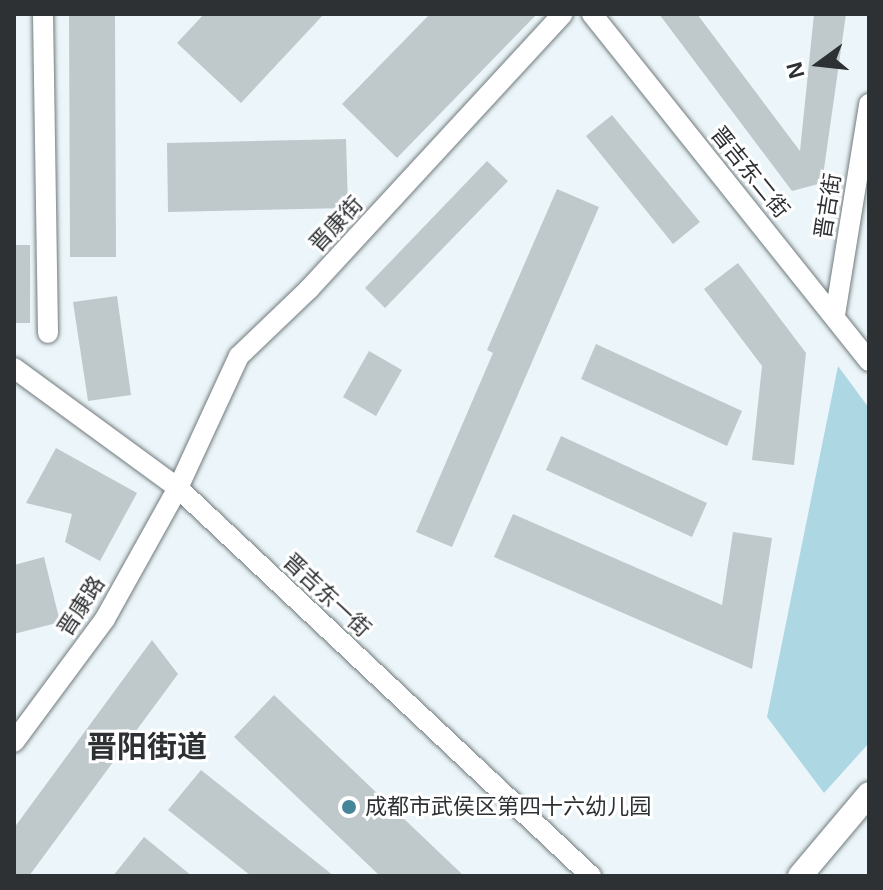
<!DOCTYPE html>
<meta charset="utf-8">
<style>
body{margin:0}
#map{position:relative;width:883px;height:890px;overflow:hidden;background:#ecf6fa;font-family:Helvetica,"Noto Sans SC",sans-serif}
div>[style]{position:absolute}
.green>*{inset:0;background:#aed7e4}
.building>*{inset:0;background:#bfc9cc}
.roads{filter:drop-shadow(0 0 2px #717a7d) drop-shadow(0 0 2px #717a7d)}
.minor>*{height:20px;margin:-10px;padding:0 10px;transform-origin:10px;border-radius:10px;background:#fff}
.tertiary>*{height:24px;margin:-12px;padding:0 12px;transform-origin:12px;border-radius:12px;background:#fff}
.dots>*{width:22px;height:22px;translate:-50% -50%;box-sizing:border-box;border:4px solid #fff;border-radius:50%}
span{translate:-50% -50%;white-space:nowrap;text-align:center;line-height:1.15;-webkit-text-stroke:6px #fff;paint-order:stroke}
.street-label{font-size:22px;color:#2e3133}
.poi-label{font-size:22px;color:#2e3133}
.left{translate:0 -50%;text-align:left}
.district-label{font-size:30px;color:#2e3133;font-weight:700}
.frame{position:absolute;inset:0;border:16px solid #2e3133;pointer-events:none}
.north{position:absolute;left:779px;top:24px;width:80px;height:80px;-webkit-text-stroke:6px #fff;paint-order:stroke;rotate:255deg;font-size:22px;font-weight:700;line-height:32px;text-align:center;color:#2e3133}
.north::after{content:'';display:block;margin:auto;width:28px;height:36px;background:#2e3133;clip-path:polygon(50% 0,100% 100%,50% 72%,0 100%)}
</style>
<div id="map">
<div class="green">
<div style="clip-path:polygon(838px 366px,869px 408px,869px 743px,824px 793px,767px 717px)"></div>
</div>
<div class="building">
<div style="clip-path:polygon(69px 14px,115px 14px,116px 257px,70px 257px)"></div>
<div style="clip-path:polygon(204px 14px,324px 14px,241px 103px,177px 43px)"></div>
<div style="clip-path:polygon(430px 14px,537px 14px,397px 158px,342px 104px)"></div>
<div style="clip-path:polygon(659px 14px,697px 14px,800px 151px,814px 14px,846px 14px,822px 183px,792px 191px)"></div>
<div style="clip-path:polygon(612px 115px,700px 222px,673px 244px,586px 136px)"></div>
<div style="clip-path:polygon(346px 139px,348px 208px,168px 212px,167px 143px)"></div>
<div style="clip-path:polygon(487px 161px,508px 181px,385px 308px,365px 288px)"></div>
<div style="clip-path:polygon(557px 189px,599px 207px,452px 547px,416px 532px,493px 353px,487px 350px)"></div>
<div style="clip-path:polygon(14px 245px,30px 245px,30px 323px,14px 323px)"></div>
<div style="clip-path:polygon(738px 263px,806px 353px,794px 465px,752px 460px,762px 366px,704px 289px)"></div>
<div style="clip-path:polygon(117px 296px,131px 395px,88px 401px,73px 302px)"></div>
<div style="clip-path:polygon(596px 344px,742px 411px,727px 446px,581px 379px)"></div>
<div style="clip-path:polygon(369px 351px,402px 370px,376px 416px,343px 397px)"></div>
<div style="clip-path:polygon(561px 436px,707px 503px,692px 537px,546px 470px)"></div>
<div style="clip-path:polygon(56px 448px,137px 493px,100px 561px,65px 542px,72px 514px,26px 503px)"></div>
<div style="clip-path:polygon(513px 514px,722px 605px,733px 532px,772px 538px,752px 669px,494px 557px)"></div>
<div style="clip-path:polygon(44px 557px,60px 622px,14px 634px,14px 565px)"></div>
<div style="clip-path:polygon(152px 640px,178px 674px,29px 876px,14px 876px,14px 828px)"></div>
<div style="clip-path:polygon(274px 695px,464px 876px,380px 876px,234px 737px)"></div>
<div style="clip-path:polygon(201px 770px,334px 876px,251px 876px,168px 810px)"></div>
<div style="clip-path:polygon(144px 837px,192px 876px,113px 876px)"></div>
</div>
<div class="roads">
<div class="minor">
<div style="left:43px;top:14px;width:319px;rotate:89.1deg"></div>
<div style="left:592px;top:14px;width:444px;rotate:51.4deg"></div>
<div style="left:835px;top:315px;width:214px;rotate:-80.8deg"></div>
<div style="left:14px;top:368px;width:203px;rotate:36.2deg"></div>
<div style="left:178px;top:488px;width:567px;rotate:43.21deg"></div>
<div style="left:14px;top:742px;width:153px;rotate:-53.5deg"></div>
<div style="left:105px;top:619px;width:150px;rotate:-60.9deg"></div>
<div style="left:178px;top:488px;width:145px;rotate:-65.2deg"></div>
<div style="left:239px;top:356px;width:97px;rotate:-43.7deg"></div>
<div style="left:309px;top:289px;width:374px;rotate:-47.3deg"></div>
</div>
<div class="tertiary">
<div style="left:800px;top:876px;width:107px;rotate:-49.9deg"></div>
</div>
</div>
<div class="dots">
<div style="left:349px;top:807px;background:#458698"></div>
</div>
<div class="street-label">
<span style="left:750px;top:172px;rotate:51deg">晋吉东二街</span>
<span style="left:828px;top:206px;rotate:-81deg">晋吉街</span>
<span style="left:336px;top:224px;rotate:-47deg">晋康街</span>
<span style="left:327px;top:595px;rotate:43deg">晋吉东一街</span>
<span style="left:81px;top:606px;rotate:-57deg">晋康路</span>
</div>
<div class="poi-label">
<span class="left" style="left:365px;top:807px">成都市武侯区第四十六幼儿园</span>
</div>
<div class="district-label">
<span style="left:147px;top:747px">晋阳街道</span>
</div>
<div class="frame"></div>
<div class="north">N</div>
</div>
